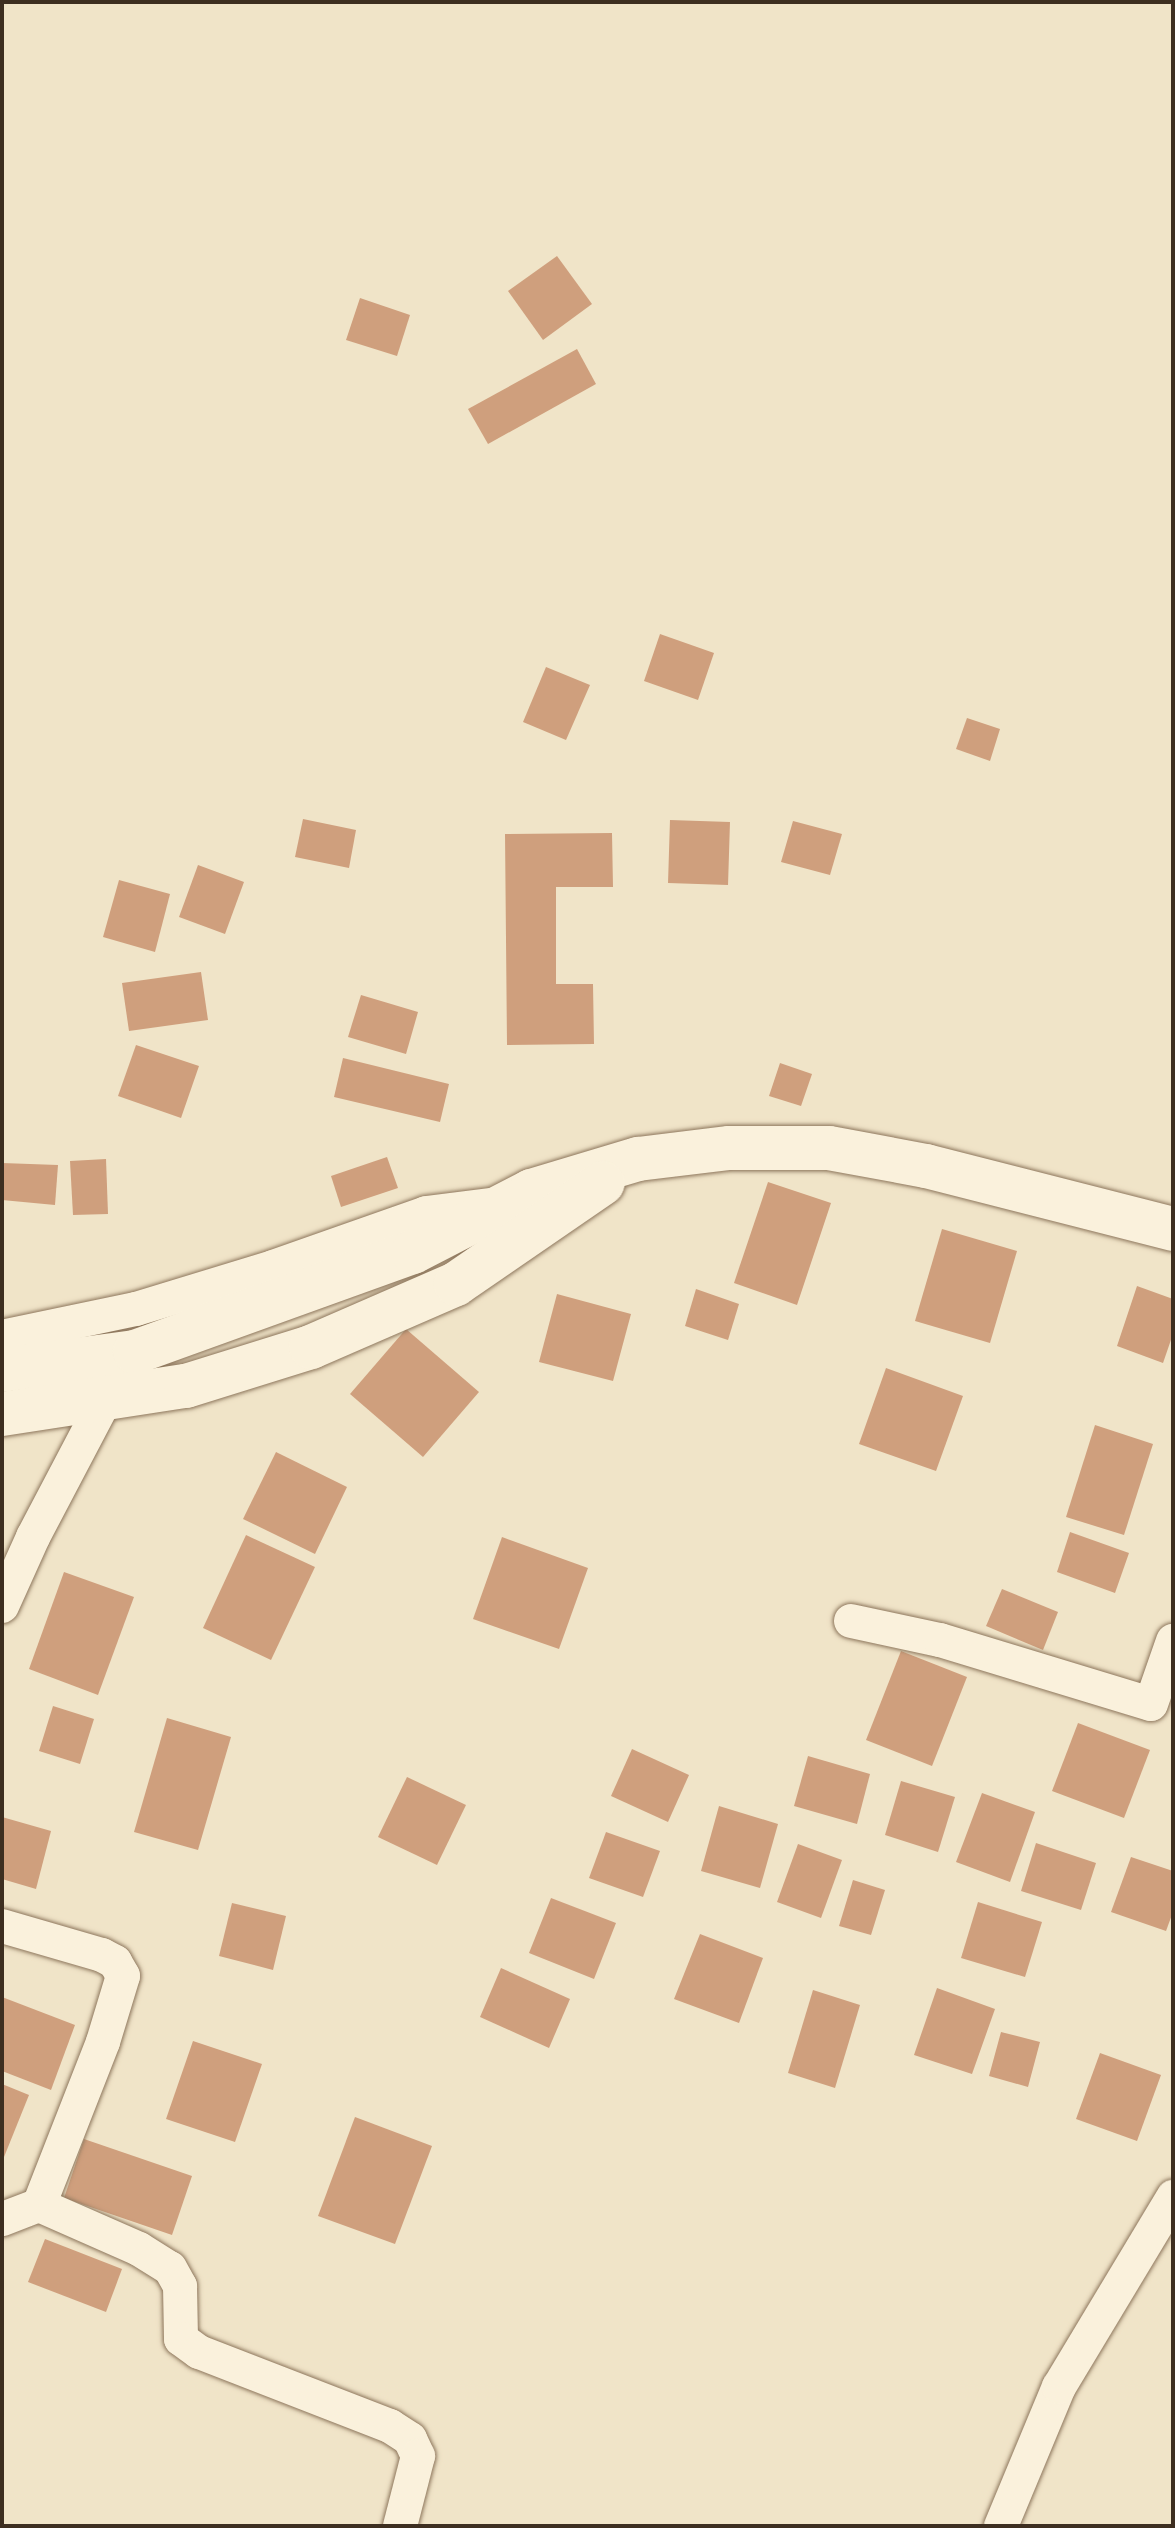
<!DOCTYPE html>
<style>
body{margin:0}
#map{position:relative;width:1175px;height:2528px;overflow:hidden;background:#f0e4c8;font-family:Merriweather,serif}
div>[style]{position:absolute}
.building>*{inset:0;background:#cf9f7d}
.roads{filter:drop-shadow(0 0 2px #8d765c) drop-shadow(0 0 2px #8d765c)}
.street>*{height:34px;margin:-17px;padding:0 17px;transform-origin:17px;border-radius:17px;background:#faf1dc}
.secondary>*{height:44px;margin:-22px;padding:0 22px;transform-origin:22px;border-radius:22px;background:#faf1dc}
span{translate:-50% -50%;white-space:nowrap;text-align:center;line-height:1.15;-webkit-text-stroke:7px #f7eed8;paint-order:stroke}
.frame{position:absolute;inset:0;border:4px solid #3d2e20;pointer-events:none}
</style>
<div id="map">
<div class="building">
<div style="clip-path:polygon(557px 256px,592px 304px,543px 340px,508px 291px)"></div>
<div style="clip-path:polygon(360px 298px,410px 315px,397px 356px,346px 340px)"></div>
<div style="clip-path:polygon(577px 349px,596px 384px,488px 444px,468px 409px)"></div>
<div style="clip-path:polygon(660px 634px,714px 653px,698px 700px,644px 681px)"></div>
<div style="clip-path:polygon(546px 667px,590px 685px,566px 740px,523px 722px)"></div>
<div style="clip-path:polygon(967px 718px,1000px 729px,990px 761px,956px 749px)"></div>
<div style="clip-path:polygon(303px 819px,356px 830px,349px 868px,295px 857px)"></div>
<div style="clip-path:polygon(670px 820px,730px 822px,728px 885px,668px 883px)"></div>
<div style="clip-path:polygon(793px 821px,842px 834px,830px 875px,781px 862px)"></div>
<div style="clip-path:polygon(612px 833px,613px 887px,556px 887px,556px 984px,593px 984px,594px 1044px,507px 1045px,505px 834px)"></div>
<div style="clip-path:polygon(198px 865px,244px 882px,225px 934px,179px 917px)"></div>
<div style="clip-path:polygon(119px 880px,170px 894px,155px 952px,103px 937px)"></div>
<div style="clip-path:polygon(201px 972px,208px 1020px,129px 1031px,122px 983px)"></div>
<div style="clip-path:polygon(361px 995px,418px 1012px,406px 1054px,348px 1037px)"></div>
<div style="clip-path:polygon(136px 1045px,199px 1066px,181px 1118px,118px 1096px)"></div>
<div style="clip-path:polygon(343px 1058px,449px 1084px,440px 1122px,334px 1097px)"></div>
<div style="clip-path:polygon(780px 1063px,812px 1074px,801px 1106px,769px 1096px)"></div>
<div style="clip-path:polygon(387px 1157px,398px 1188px,341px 1207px,331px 1176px)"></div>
<div style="clip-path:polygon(106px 1159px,108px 1214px,73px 1215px,70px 1161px)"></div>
<div style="clip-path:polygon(2px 1163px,58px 1165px,55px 1205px,2px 1200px)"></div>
<div style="clip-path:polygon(768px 1182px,831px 1203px,797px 1305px,734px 1283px)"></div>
<div style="clip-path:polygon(942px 1229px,1017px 1251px,990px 1343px,915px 1321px)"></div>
<div style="clip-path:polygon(1137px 1286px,1173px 1299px,1173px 1334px,1163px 1363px,1117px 1346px)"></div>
<div style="clip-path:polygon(696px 1289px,739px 1304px,728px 1340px,685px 1326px)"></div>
<div style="clip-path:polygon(557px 1294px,631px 1314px,613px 1381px,539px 1362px)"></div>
<div style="clip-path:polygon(406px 1329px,479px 1392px,423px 1457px,350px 1394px)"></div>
<div style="clip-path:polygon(886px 1368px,963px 1396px,936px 1471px,859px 1444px)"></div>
<div style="clip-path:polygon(1095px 1425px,1153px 1444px,1124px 1535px,1066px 1517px)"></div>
<div style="clip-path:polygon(276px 1452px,347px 1487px,315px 1554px,243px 1519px)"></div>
<div style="clip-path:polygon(1070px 1532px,1129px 1553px,1115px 1593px,1057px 1572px)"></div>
<div style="clip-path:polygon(246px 1535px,315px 1567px,271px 1660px,203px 1628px)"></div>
<div style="clip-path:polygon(502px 1537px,588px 1568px,559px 1649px,473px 1619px)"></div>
<div style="clip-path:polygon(64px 1572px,134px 1597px,98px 1695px,29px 1669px)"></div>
<div style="clip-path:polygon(1002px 1589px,1058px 1612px,1043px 1650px,986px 1626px)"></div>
<div style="clip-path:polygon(901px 1651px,967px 1677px,932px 1766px,866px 1740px)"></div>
<div style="clip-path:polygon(53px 1706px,94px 1719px,80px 1764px,39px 1751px)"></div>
<div style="clip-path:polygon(167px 1718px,231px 1737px,198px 1850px,134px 1832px)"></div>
<div style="clip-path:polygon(1078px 1723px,1150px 1750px,1124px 1818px,1052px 1791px)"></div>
<div style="clip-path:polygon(632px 1749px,689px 1775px,668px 1822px,611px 1796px)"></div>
<div style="clip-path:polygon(808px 1756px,870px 1774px,857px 1824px,794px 1806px)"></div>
<div style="clip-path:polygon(407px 1777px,466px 1805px,437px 1865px,378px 1837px)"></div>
<div style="clip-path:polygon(901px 1781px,955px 1797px,938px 1852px,885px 1835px)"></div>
<div style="clip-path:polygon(982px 1793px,1035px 1812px,1010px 1882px,956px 1862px)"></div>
<div style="clip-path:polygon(719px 1806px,778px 1824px,760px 1888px,701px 1871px)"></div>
<div style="clip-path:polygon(2px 1817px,51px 1831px,36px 1889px,2px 1879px)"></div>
<div style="clip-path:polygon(606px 1832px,660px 1851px,643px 1897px,589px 1878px)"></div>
<div style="clip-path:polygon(1036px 1843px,1096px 1863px,1081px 1910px,1021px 1891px)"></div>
<div style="clip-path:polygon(798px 1844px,842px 1860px,821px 1918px,777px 1902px)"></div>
<div style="clip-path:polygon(1131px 1857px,1173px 1871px,1173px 1912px,1166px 1931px,1111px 1912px)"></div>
<div style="clip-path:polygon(853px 1880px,885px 1890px,871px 1935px,839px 1926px)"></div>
<div style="clip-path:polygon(551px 1898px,616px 1923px,594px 1979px,529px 1953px)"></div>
<div style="clip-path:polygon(978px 1902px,1042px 1922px,1025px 1977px,961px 1958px)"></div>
<div style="clip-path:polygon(232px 1903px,286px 1916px,273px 1970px,219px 1956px)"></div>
<div style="clip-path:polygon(700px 1934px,763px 1958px,739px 2023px,674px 1999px)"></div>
<div style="clip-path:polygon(501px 1968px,570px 1999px,549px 2048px,480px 2017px)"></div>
<div style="clip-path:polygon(937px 1988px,995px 2009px,972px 2074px,914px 2055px)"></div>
<div style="clip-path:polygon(813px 1990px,860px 2005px,835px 2088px,788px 2073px)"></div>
<div style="clip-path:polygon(2px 1997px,75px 2025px,51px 2090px,2px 2071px)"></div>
<div style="clip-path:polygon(1001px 2032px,1040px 2042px,1028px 2087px,989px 2076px)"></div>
<div style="clip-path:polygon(193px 2041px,262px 2064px,235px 2142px,166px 2119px)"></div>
<div style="clip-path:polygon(1100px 2053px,1161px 2075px,1137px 2141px,1076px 2119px)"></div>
<div style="clip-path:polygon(2px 2084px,29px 2095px,2px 2162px)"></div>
<div style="clip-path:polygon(355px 2117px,432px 2146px,395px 2244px,318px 2216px)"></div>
<div style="clip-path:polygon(84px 2139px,192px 2176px,172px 2235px,64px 2198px)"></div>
<div style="clip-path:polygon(45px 2239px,122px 2269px,106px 2312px,28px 2282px)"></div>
</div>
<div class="roads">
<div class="street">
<div style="left:2px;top:1337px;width:137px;rotate:-11.8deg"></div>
<div style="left:136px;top:1309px;width:143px;rotate:-17deg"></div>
<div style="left:273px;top:1267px;width:162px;rotate:-19.4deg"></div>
<div style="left:426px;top:1213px;width:64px;rotate:-7.1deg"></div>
<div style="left:2px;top:1606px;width:76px;rotate:-65.8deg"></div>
<div style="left:33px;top:1537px;width:157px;rotate:-62.3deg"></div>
<div style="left:851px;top:1621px;width:91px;rotate:12.1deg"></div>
<div style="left:940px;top:1640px;width:220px;rotate:16.9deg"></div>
<div style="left:1151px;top:1704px;width:67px;rotate:-70.8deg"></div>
<div style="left:2px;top:1926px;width:104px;rotate:16.2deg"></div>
<div style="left:102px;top:1955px;width:15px;rotate:28deg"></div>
<div style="left:115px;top:1962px;width:16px;rotate:60deg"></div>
<div style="left:123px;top:1976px;width:69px;rotate:106.9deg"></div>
<div style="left:103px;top:2042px;width:175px;rotate:111.4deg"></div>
<div style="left:39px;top:2205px;width:40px;rotate:159deg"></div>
<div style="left:39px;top:2205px;width:109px;rotate:23.7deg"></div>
<div style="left:139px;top:2249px;width:36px;rotate:32deg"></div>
<div style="left:170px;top:2268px;width:21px;rotate:61deg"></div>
<div style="left:180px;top:2286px;width:53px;rotate:88.9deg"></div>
<div style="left:181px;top:2339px;width:22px;rotate:36deg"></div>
<div style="left:199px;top:2352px;width:205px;rotate:21.2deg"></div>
<div style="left:390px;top:2426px;width:24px;rotate:33deg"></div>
<div style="left:410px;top:2439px;width:19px;rotate:65deg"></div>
<div style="left:418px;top:2456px;width:72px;rotate:104.4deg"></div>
<div style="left:1001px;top:2526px;width:151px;rotate:-67.4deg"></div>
<div style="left:1059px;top:2387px;width:222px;rotate:-59deg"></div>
</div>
<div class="secondary">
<div style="left:2px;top:1370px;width:134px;rotate:-7.7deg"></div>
<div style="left:135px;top:1352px;width:295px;rotate:-19.8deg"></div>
<div style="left:413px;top:1252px;width:133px;rotate:-27.3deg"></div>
<div style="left:531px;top:1191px;width:112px;rotate:-16.7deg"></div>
<div style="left:638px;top:1159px;width:92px;rotate:-6.9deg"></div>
<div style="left:729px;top:1148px;width:100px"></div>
<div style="left:829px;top:1148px;width:99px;rotate:10.5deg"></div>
<div style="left:926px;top:1166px;width:255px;rotate:14.3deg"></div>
<div style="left:2px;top:1414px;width:186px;rotate:-8.7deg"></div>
<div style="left:186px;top:1386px;width:131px;rotate:-17.3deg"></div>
<div style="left:311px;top:1347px;width:158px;rotate:-23.5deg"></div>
<div style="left:456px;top:1284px;width:178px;rotate:-34.5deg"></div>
</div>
</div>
<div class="frame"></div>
</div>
